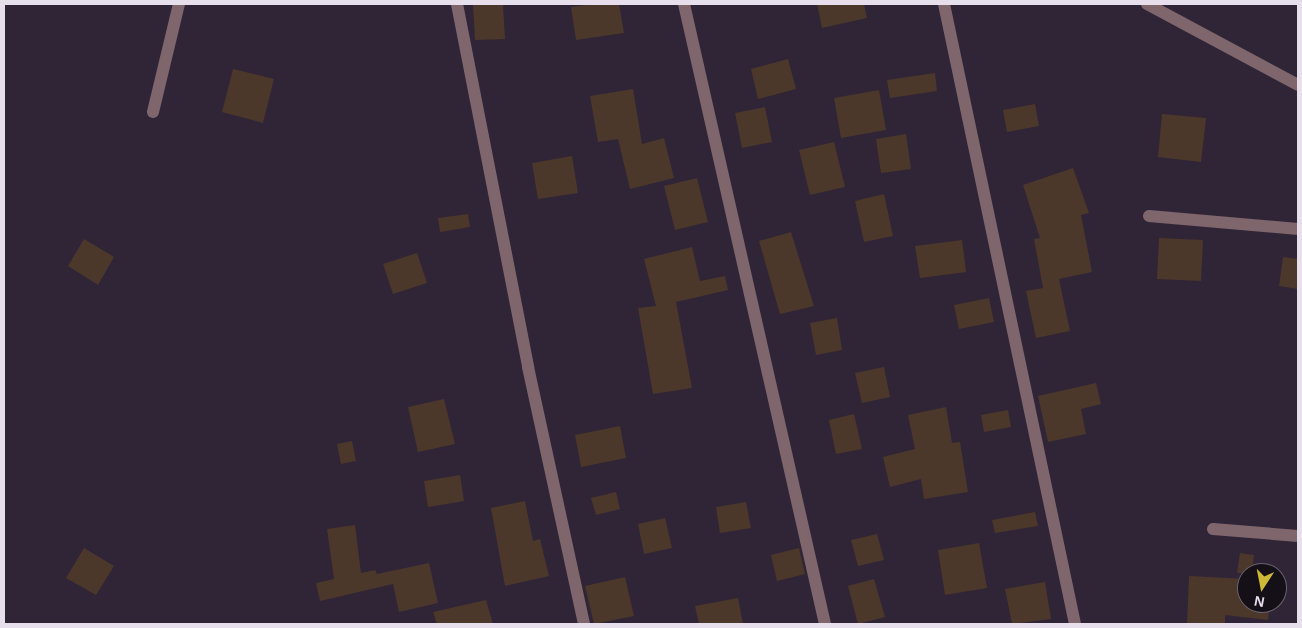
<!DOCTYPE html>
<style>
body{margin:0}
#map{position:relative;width:1302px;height:628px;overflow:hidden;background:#302537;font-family:Arial,sans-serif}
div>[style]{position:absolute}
.building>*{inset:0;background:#4c372b}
.minor>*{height:12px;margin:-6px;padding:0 6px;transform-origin:6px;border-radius:6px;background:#7f666d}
span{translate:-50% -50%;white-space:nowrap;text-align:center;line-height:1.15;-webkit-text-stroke:4px #151018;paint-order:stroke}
.frame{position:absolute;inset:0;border:5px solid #e7e0ec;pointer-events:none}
.north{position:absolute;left:1237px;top:563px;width:50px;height:50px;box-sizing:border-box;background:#151018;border:1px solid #69636d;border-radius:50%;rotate:191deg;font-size:14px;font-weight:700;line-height:20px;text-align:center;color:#e7e0ec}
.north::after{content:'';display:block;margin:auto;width:18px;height:22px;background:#ceb837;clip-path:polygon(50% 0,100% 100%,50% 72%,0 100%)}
</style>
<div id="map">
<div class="building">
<div style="clip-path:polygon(503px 4px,505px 39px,475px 40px,473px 5px)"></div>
<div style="clip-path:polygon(594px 4px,619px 4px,624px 33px,576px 40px,571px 7px)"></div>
<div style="clip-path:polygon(817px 4px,864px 4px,867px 18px,822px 28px)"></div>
<div style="clip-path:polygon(788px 59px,796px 89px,758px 99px,751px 69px)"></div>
<div style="clip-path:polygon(233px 69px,274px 79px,263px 123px,222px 112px)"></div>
<div style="clip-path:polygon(935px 73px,937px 91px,890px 98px,887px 80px)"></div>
<div style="clip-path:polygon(633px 89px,642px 144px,664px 138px,674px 178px,630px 189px,618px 139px,598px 142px,590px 96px)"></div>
<div style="clip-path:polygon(879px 90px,886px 130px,841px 138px,834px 98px)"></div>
<div style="clip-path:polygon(1035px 104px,1039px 126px,1007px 132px,1003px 110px)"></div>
<div style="clip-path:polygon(765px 107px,772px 142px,742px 148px,735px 113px)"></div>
<div style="clip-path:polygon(1162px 114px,1206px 118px,1201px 162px,1158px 157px)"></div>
<div style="clip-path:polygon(906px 134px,911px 169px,881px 173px,876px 139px)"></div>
<div style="clip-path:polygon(834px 142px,845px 187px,810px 195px,799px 150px)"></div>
<div style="clip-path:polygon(572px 156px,578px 193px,538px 199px,532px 163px)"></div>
<div style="clip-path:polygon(1073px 168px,1089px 213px,1081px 215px,1092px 272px,1059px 279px,1070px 331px,1036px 338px,1026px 291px,1043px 288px,1034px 239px,1040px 238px,1023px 185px)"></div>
<div style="clip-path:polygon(697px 178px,708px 222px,675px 230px,664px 186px)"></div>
<div style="clip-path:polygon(884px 194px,893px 236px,864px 242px,855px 201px)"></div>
<div style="clip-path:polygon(468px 214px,470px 227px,440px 232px,438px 218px)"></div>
<div style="clip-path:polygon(791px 232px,814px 306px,780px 314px,759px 241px)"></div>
<div style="clip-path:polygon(1159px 238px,1203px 240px,1201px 281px,1157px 279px)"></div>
<div style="clip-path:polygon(84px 239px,114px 257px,98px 285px,68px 266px)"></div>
<div style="clip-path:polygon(962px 240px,966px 272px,920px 278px,915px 246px)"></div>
<div style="clip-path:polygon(692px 247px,700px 281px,725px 276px,728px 290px,676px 302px,692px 388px,653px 394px,638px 308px,656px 306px,644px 259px)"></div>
<div style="clip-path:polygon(417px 253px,427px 283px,393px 294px,383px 264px)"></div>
<div style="clip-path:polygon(1283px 257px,1298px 259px,1298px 289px,1279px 286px)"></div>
<div style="clip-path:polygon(989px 298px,994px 322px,959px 329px,954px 305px)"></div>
<div style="clip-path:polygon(837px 318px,842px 350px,816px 355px,810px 323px)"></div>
<div style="clip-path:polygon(884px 367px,890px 397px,862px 403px,855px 373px)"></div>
<div style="clip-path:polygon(1096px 383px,1101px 404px,1081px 409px,1086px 434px,1048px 442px,1038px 396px)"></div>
<div style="clip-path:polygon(444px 399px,455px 444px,418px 452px,408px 407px)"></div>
<div style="clip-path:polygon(946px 407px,952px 443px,960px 442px,968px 492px,924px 499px,921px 479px,890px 487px,883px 457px,915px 449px,908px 415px)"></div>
<div style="clip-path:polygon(1008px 410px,1011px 427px,984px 432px,981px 415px)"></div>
<div style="clip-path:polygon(854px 414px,862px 449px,836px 454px,829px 420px)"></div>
<div style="clip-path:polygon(620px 426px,626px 458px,581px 467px,575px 435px)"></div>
<div style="clip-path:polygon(352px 441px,356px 461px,341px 464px,337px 444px)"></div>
<div style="clip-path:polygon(460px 475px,464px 501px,428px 507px,424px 481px)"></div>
<div style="clip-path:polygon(616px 492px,620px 509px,596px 515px,591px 498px)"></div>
<div style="clip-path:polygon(525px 501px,533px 541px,540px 539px,549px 576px,505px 586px,491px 508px)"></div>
<div style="clip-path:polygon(746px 502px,751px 528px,720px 533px,716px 507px)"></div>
<div style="clip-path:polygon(1035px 512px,1038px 526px,995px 533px,992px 520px)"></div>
<div style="clip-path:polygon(665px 518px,672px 548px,644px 554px,638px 524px)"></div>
<div style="clip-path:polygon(355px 525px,361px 573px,375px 570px,377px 574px,429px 563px,438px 603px,399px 612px,393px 584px,320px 601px,316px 583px,334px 579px,327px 529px)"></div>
<div style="clip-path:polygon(877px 534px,884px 560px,858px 566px,851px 540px)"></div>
<div style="clip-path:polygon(979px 543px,987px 588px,945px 595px,938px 550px)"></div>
<div style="clip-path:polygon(84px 548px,114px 566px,96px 595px,66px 578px)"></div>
<div style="clip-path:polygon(799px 548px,805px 574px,777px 581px,771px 555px)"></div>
<div style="clip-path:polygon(1240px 553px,1254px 555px,1252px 573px,1237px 573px)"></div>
<div style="clip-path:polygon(1189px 576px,1247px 579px,1247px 603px,1270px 603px,1268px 620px,1225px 615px,1225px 624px,1187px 624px)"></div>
<div style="clip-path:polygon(625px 577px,634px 616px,594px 624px,585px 586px)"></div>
<div style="clip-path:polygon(874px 579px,885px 617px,858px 624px,848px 586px)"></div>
<div style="clip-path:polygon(1045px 582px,1051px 619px,1012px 624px,1005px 589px)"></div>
<div style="clip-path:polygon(738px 598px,743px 624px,699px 624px,695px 606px)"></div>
<div style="clip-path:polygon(486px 600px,493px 624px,437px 624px,433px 612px)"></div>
</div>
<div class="minor">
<div style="left:457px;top:4px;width:370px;rotate:78.9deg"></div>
<div style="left:528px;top:367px;width:263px;rotate:77.7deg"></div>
<div style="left:684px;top:4px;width:636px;rotate:77.19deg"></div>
<div style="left:944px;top:4px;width:634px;rotate:78.07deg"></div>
<div style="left:1147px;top:4px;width:171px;rotate:28.2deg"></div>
<div style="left:153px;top:112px;width:111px;rotate:-76.5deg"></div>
<div style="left:1149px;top:216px;width:150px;rotate:5deg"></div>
<div style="left:1213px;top:529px;width:85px;rotate:4.7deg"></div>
</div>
<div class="frame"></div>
<div class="north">N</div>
</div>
